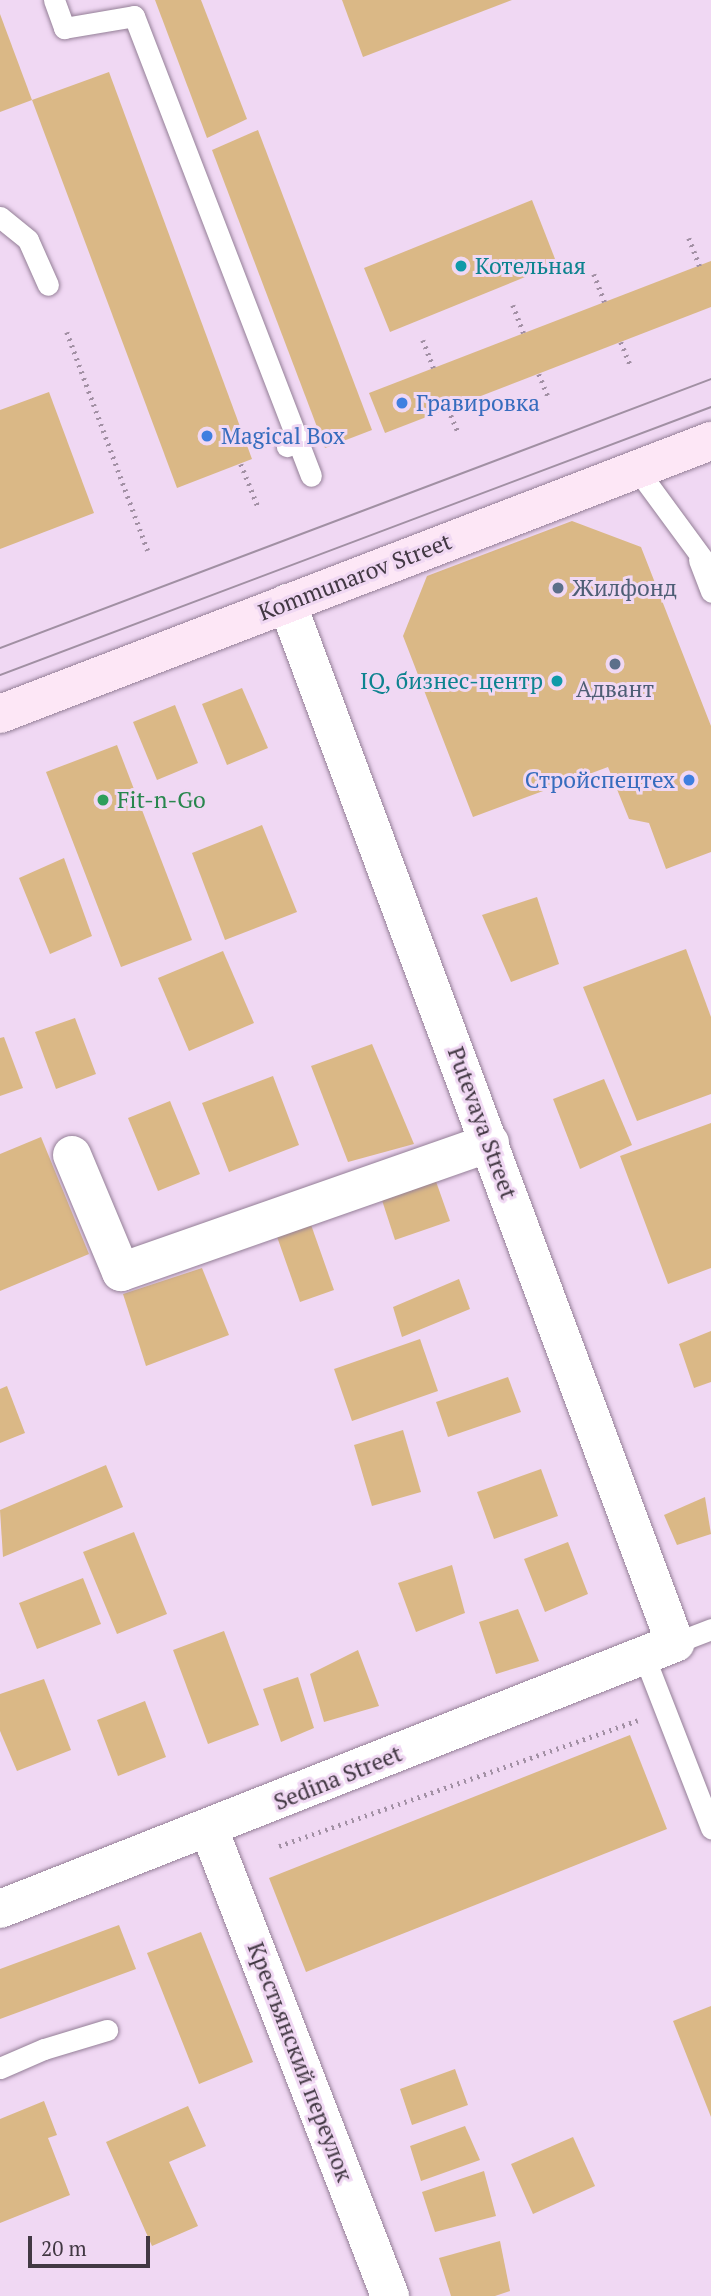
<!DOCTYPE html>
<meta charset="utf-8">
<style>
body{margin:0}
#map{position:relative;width:711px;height:2296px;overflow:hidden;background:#f0d8f3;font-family:"PT Serif",serif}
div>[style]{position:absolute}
.building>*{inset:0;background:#dab886}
.path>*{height:4.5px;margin-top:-2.25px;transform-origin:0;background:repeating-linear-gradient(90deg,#a290a4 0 2px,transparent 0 7px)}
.roads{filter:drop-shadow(0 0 2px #947f97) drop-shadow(0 0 2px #947f97)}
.lane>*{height:21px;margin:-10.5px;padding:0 10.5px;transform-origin:10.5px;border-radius:10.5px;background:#fff}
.street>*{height:38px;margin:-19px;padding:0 19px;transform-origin:19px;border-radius:19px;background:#fff}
.secondary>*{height:38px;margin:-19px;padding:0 19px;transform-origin:19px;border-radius:19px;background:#fde7f6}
.tram>*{height:2px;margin:-1px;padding:0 1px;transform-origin:1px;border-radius:1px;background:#a190a3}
.dots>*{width:19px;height:19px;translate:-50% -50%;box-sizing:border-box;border:4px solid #f0d8f3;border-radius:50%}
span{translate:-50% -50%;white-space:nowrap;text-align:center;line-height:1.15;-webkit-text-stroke:6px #f0d8f3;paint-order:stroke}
.culture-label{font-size:23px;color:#0d838f}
.left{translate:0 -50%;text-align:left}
.right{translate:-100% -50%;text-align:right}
.shop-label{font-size:23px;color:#366cbe}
.street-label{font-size:23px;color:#423843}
.service-label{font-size:23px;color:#4e5e75}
.leisure-label{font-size:23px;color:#27864d}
.scale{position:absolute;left:28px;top:2236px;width:122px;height:32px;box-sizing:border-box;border:4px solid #423843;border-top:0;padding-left:9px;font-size:21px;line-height:24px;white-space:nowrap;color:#423843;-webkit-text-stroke:5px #f0d8f3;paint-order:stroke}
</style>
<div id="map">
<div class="building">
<div style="clip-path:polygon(155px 0,201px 0,247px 119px,207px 138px)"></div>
<div style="clip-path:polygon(342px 0,512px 0,363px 57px)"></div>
<div style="clip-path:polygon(0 14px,32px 100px,0 112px)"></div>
<div style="clip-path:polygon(109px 72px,252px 459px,177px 488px,32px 100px)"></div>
<div style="clip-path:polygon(258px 130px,372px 430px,325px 448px,212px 150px)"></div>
<div style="clip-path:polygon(532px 200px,557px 264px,390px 332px,364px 268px)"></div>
<div style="clip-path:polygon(711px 261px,711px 307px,385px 433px,369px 393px)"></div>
<div style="clip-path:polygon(49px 392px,94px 513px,0 549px,0 410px)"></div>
<div style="clip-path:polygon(572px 521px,641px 547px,711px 726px,711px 852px,666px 869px,649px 823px,629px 819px,608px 767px,473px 817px,403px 636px,427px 576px)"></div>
<div style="clip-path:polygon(242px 688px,268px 748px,227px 765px,202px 704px)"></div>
<div style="clip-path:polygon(175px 705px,198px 763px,157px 780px,133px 722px)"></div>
<div style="clip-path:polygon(117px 745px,192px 940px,121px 967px,46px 772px)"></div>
<div style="clip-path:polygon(262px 825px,297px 912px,225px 940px,192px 853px)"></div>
<div style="clip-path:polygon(64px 858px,92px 936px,50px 954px,19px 878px)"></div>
<div style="clip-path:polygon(537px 897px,559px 964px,511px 982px,482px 915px)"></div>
<div style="clip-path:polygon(686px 949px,711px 1017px,711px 1094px,637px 1121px,583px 987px)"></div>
<div style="clip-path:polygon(223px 951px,254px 1023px,189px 1051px,158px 978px)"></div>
<div style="clip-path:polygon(75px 1018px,96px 1074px,56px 1089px,35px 1032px)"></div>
<div style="clip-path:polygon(4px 1037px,23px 1088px,0 1096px,0 1038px)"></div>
<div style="clip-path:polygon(372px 1044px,414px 1144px,348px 1162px,311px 1066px)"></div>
<div style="clip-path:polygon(273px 1076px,299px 1145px,229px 1172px,202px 1103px)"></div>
<div style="clip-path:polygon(604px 1079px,632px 1145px,580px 1169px,553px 1099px)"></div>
<div style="clip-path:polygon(170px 1101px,200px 1174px,158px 1191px,128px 1118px)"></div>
<div style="clip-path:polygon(711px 1123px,711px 1268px,668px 1284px,620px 1156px)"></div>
<div style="clip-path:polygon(41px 1137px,89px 1254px,0 1291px,0 1154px)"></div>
<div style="clip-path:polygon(433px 1173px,450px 1221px,395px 1240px,379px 1191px)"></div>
<div style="clip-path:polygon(309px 1219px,334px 1290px,300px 1302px,275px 1231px)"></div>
<div style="clip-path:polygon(202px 1268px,229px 1335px,146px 1366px,123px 1294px)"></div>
<div style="clip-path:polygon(459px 1279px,470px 1309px,402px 1337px,393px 1307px)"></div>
<div style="clip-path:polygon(711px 1331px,711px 1382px,694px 1388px,679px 1344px)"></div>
<div style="clip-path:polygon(420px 1339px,438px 1391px,352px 1421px,334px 1369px)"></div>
<div style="clip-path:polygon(508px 1377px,521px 1412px,448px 1437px,436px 1402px)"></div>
<div style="clip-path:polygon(7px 1386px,25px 1433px,0 1443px,0 1389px)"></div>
<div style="clip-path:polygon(403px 1430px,421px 1492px,372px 1506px,354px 1445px)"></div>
<div style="clip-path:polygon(106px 1465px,123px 1507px,3px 1557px,0 1510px)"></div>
<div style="clip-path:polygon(541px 1469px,558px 1516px,494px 1539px,477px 1492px)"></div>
<div style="clip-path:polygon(705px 1497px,711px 1534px,677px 1545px,664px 1515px)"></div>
<div style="clip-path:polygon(134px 1532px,167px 1614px,117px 1634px,83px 1552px)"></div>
<div style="clip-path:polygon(568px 1542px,588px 1594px,545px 1612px,524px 1559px)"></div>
<div style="clip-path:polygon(452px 1565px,465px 1613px,416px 1632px,398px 1583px)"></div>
<div style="clip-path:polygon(83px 1578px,101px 1624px,37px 1649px,19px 1603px)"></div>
<div style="clip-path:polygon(518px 1609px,539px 1661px,496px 1674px,479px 1622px)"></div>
<div style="clip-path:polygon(224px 1631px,259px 1725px,208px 1744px,173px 1650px)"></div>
<div style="clip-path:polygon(358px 1650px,379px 1706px,324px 1722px,310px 1674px)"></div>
<div style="clip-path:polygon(298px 1677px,314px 1728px,281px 1742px,263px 1689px)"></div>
<div style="clip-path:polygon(44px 1679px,71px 1750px,17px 1771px,0 1731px,0 1694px)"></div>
<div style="clip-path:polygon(145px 1701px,166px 1757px,118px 1776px,97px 1720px)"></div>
<div style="clip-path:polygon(630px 1735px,667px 1829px,306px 1972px,269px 1878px)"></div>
<div style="clip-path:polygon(119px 1925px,136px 1969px,0 2019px,0 1969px)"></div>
<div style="clip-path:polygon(201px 1932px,253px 2062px,199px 2084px,147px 1953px)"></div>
<div style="clip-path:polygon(711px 2006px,711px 2117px,673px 2021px)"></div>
<div style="clip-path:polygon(455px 2069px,468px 2105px,412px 2125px,400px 2089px)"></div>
<div style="clip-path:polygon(44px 2101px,57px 2135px,48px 2138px,70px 2195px,0 2223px,0 2119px)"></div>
<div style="clip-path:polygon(188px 2106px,206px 2146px,169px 2162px,198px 2226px,152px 2246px,106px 2142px)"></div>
<div style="clip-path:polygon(465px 2126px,480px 2160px,421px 2181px,410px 2146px)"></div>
<div style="clip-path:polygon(573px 2137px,595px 2186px,533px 2214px,511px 2164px)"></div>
<div style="clip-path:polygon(484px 2171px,496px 2216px,435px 2232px,422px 2192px)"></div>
<div style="clip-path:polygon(500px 2241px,510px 2291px,495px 2296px,451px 2296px,439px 2258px)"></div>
</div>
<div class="path">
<div style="left:689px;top:238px;width:30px;rotate:69deg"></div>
<div style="left:594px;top:274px;width:30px;rotate:69deg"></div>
<div style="left:513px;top:305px;width:30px;rotate:69deg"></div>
<div style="left:67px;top:332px;width:233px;rotate:69.7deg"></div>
<div style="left:423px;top:340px;width:30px;rotate:69deg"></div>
<div style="left:621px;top:342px;width:27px;rotate:68deg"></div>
<div style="left:539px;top:374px;width:27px;rotate:68deg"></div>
<div style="left:448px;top:409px;width:27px;rotate:66deg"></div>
<div style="left:241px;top:464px;width:48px;rotate:68.2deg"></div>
<div style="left:279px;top:1846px;width:380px;rotate:-19.3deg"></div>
</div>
<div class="roads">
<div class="lane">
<div style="left:54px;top:0;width:30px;rotate:70deg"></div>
<div style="left:64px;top:28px;width:71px;rotate:-9.7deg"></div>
<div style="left:134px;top:16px;width:456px;rotate:68.9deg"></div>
<div style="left:298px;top:442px;width:12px;rotate:160deg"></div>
<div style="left:0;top:217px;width:36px;rotate:39deg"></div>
<div style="left:28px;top:240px;width:49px;rotate:66deg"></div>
<div style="left:298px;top:442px;width:36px;rotate:69deg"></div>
<div style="left:636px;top:468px;width:127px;rotate:53.7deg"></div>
<div style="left:699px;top:560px;width:34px;rotate:69deg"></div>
<div style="left:675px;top:1643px;width:39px;rotate:-21deg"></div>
<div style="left:644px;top:1656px;width:185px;rotate:68.7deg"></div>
<div style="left:0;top:2068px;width:48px;rotate:-23.4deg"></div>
<div style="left:44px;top:2049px;width:66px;rotate:-16.8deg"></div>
</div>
<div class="street">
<div style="left:72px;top:1155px;width:127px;rotate:67.3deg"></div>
<div style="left:121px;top:1272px;width:391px;rotate:-19.3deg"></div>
<div style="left:209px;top:1829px;width:501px;rotate:68.81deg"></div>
<div style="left:0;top:1909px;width:726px;rotate:-21.51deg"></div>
<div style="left:675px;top:1643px;width:1110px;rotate:-110.46deg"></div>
</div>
<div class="secondary">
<div style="left:0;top:714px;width:762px;rotate:-21.01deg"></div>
</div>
</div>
<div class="tram">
<div style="left:0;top:648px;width:760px;rotate:-20.72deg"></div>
<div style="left:0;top:675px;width:760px;rotate:-20.65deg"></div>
</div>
<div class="dots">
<div style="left:461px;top:266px;background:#0f9aa8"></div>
<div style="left:402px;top:403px;background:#3f7fe0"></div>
<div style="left:207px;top:436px;background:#3f7fe0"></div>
<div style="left:558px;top:588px;background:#5c6f8a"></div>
<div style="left:615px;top:664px;background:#5c6f8a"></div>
<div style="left:557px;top:681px;background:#0f9aa8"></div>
<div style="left:689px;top:780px;background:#3f7fe0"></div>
<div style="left:103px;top:800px;background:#2e9e5b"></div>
</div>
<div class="culture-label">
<span class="left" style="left:475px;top:266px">Котельная</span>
<span class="right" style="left:543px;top:681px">IQ, бизнес-центр</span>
</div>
<div class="shop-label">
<span class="left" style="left:416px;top:403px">Гравировка</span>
<span class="left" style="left:221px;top:436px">Magical Box</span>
<span class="right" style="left:675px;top:780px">Стройспецтех</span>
</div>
<div class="street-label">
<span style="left:355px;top:577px;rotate:-21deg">Kommunarov Street</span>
<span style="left:482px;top:1123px;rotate:70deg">Putevaya Street</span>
<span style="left:338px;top:1778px;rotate:-22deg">Sedina Street</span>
<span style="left:300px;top:2062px;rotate:69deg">Крестьянский переулок</span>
</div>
<div class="service-label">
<span class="left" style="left:572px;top:588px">Жилфонд</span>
<span style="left:615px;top:689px">Адвант</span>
</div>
<div class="leisure-label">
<span class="left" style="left:117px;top:800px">Fit-n-Go</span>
</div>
<div class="scale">20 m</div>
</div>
